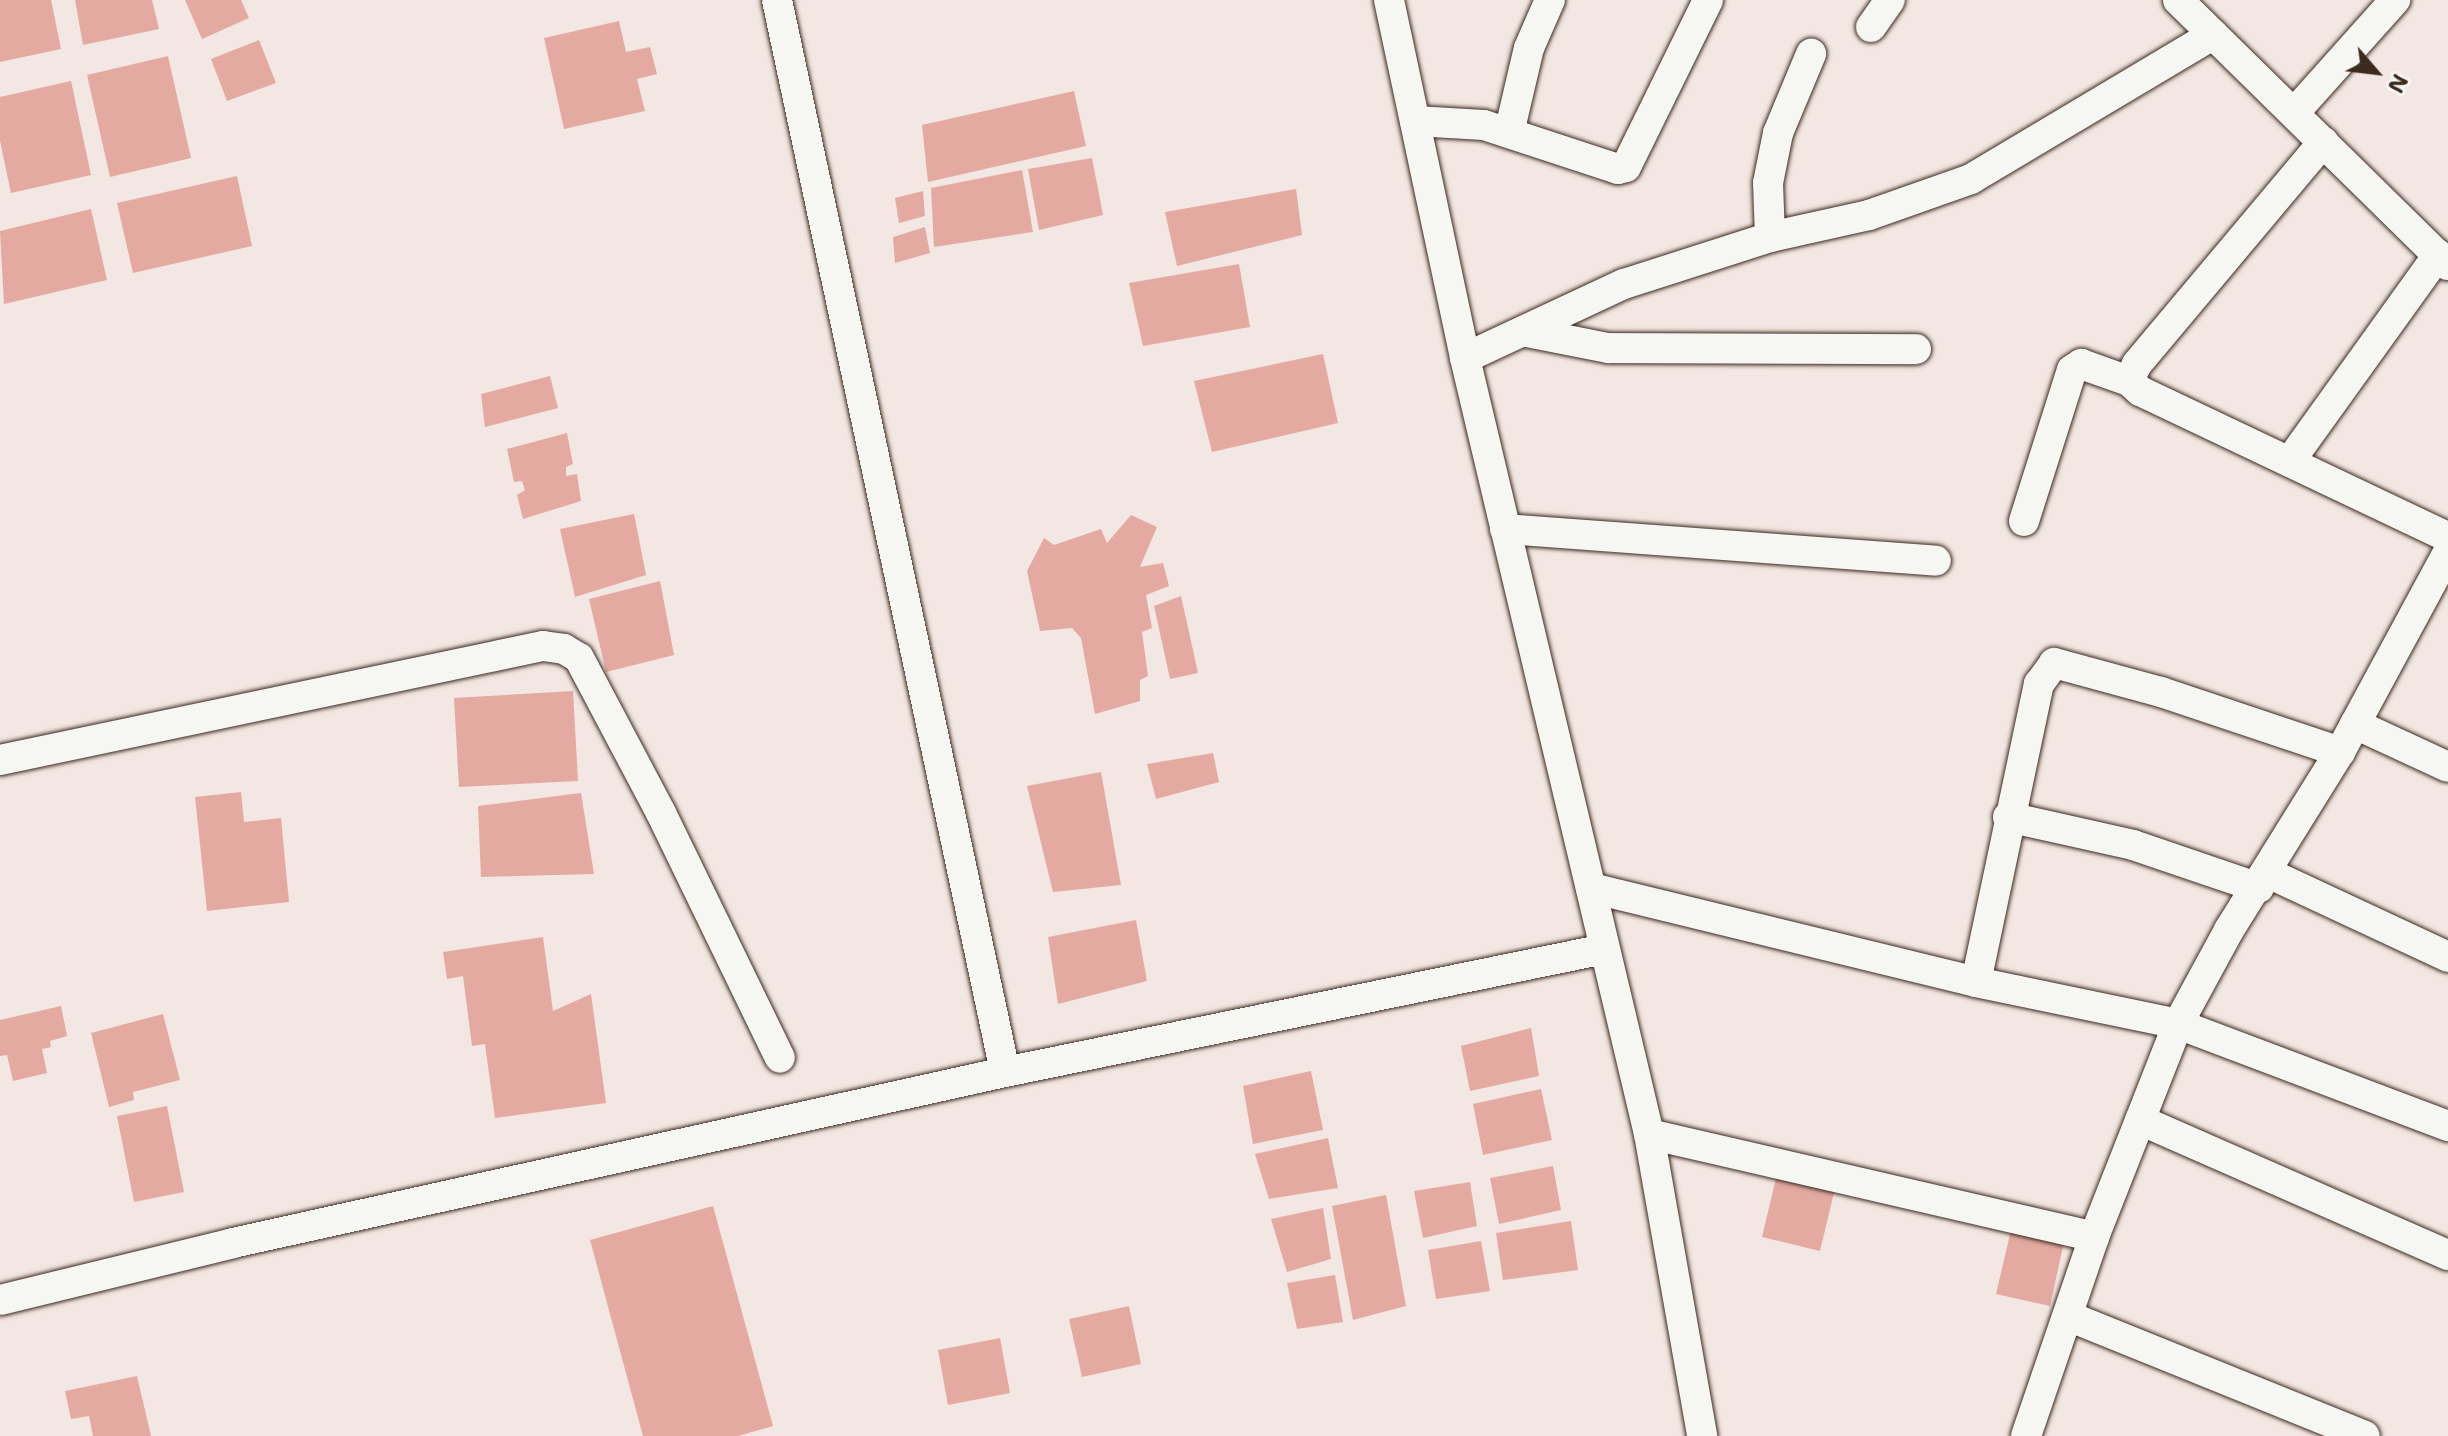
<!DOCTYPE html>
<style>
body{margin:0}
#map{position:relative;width:2448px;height:1436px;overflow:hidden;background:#f2e7e2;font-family:"Shantell Sans",sans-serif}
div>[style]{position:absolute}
.building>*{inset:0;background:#e4aaa2}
.roads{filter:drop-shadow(0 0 2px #3b2a1e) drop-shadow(0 0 2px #3b2a1e)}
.minor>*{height:30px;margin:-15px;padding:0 15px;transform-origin:15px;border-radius:15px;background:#f6f6f2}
span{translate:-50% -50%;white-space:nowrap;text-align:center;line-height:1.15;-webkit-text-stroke:6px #f6f6f2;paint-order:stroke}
.north{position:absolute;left:2336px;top:32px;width:80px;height:80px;-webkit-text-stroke:6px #f6f6f2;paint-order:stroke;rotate:118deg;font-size:22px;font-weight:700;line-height:32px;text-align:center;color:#3b2a1e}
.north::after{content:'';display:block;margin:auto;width:28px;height:36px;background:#3b2a1e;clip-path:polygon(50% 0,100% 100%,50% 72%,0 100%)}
</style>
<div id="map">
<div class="building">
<div style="clip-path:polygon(0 0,51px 0,61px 49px,0 62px)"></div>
<div style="clip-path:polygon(75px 0,152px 0,159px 29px,83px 45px)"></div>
<div style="clip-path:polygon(185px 0,241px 0,249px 18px,202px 39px)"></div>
<div style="clip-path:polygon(619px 21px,626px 52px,650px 47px,657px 74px,637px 79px,645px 111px,564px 129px,544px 38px)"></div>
<div style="clip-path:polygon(259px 40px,276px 83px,227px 101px,211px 59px)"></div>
<div style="clip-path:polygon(168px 56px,191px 158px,110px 177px,87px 75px)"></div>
<div style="clip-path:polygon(71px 81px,91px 175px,11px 193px,0 141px,0 97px)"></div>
<div style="clip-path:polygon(1074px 91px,1086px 146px,928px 182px,922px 125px)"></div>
<div style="clip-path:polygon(1092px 158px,1103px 215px,1039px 230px,1028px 169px)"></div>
<div style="clip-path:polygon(1022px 170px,1033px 232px,934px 247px,931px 188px)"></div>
<div style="clip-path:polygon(237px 176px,252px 246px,133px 273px,117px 203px)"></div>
<div style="clip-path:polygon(1296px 189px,1302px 235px,1177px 266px,1165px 212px)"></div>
<div style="clip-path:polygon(923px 191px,925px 216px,899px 223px,895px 198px)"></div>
<div style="clip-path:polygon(91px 209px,107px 280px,4px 304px,0 231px)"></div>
<div style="clip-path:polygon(925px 227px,930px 253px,895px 263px,893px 237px)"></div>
<div style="clip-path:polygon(1239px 264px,1250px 327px,1143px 346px,1129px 283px)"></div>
<div style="clip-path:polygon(1323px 354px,1338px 423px,1212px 452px,1194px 381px)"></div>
<div style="clip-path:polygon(550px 376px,558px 408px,485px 427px,481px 394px)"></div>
<div style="clip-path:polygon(567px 433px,573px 464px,566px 467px,566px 476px,577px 474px,581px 501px,523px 519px,517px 495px,525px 490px,522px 481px,514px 482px,507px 449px)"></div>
<div style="clip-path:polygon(634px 514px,646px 575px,575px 597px,560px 529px)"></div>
<div style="clip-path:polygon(1131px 515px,1157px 527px,1140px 567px,1163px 563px,1169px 586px,1146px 595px,1152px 628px,1142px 632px,1148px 676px,1140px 680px,1140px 701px,1095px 714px,1081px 638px,1072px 628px,1040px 631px,1027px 571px,1044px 538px,1054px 545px,1101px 529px,1107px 543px)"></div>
<div style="clip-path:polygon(660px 581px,674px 655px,606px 672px,589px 599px)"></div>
<div style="clip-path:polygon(1181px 596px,1198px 673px,1170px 679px,1154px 606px)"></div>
<div style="clip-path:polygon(573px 691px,578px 781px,459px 787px,454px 698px)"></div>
<div style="clip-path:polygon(1213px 753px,1219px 782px,1156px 799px,1147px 764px)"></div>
<div style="clip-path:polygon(1101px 772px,1121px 885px,1053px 892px,1027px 786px)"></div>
<div style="clip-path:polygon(241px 792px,244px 822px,281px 818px,289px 902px,207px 911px,195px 797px)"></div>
<div style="clip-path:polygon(581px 793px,594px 874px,481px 877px,478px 806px)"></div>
<div style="clip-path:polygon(1136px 920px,1147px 981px,1058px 1004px,1048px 937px)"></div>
<div style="clip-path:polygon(543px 937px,553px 1011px,591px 994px,606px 1103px,495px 1118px,485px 1044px,472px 1046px,463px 976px,447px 979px,443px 952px)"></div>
<div style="clip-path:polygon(61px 1006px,67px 1036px,50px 1041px,51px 1047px,42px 1049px,47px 1073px,13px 1081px,7px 1055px,0 1056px,0 1020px)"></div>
<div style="clip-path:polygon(163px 1014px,180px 1080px,133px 1092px,134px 1100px,109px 1107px,91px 1033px)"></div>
<div style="clip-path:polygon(1531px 1028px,1539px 1076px,1470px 1091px,1461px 1046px)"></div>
<div style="clip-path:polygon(1311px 1071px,1323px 1130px,1253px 1144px,1243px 1086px)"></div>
<div style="clip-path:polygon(1541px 1089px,1552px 1140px,1483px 1155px,1473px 1104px)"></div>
<div style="clip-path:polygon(167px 1106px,184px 1192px,134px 1202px,117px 1116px)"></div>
<div style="clip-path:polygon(1328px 1138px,1338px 1188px,1269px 1199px,1255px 1154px)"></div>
<div style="clip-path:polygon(1553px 1166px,1561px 1210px,1499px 1224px,1490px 1178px)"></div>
<div style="clip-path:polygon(1778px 1170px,1836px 1184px,1820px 1251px,1762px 1237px)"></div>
<div style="clip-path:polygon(1470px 1182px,1477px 1226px,1423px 1238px,1414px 1191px)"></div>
<div style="clip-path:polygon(1386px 1195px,1406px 1306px,1353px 1320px,1332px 1206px)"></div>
<div style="clip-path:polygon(713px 1206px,773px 1426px,738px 1436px,643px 1436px,590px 1240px)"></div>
<div style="clip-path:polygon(1323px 1208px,1331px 1259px,1287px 1272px,1271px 1219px)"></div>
<div style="clip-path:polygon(1571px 1221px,1578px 1270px,1503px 1280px,1496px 1233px)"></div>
<div style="clip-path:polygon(2011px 1230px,2064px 1242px,2050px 1306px,1996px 1294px)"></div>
<div style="clip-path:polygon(1481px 1241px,1490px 1291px,1436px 1299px,1428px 1250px)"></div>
<div style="clip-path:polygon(1335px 1275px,1343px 1322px,1297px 1329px,1287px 1283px)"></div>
<div style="clip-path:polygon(1129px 1306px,1141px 1364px,1082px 1377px,1069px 1319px)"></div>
<div style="clip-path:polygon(1000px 1338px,1010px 1393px,948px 1405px,938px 1350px)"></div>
<div style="clip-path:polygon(137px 1376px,151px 1436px,93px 1436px,89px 1416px,71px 1419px,65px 1391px)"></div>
</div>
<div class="roads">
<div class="minor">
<div style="left:777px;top:0;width:1096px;rotate:77.99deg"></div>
<div style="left:1389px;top:0;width:366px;rotate:78deg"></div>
<div style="left:1465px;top:358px;width:798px;rotate:76.66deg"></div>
<div style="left:1649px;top:1134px;width:307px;rotate:80deg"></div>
<div style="left:2178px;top:0;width:378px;rotate:44.5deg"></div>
<div style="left:1871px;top:27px;width:33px;rotate:-55deg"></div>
<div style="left:2294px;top:113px;width:152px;rotate:-48.2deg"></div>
<div style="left:1415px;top:121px;width:69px;rotate:3.3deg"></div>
<div style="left:1484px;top:125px;width:141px;rotate:18.2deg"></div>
<div style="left:1618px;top:169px;width:8px;rotate:-14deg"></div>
<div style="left:1626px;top:167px;width:186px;rotate:-63.8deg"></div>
<div style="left:1509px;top:133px;width:87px;rotate:-76.8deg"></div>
<div style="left:1529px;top:48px;width:52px;rotate:-66.4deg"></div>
<div style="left:1770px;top:237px;width:54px;rotate:-92.1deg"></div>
<div style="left:1768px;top:183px;width:51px;rotate:-78.7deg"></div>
<div style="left:1778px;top:133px;width:86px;rotate:-67.3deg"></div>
<div style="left:1527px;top:332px;width:83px;rotate:11.2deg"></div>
<div style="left:1608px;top:348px;width:308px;rotate:0.2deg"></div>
<div style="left:1465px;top:358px;width:175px;rotate:-25deg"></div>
<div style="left:1624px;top:284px;width:153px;rotate:-17.8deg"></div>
<div style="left:1770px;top:237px;width:101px;rotate:-12.5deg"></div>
<div style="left:1869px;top:215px;width:108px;rotate:-19.4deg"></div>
<div style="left:1971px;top:179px;width:282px;rotate:-30.8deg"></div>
<div style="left:2129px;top:381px;width:19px;rotate:-65deg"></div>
<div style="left:2137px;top:364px;width:290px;rotate:-50deg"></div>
<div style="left:2290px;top:461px;width:254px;rotate:-54.3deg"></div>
<div style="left:2024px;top:521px;width:158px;rotate:-72.4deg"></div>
<div style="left:2072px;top:370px;width:11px;rotate:-34deg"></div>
<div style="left:2081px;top:364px;width:51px;rotate:19.5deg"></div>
<div style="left:2129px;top:381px;width:15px;rotate:42deg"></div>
<div style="left:2140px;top:391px;width:341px;rotate:25.4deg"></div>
<div style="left:1505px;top:529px;width:432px;rotate:4.2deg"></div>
<div style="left:2355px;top:724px;width:102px;rotate:24.8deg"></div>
<div style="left:0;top:760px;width:555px;rotate:-11.86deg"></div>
<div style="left:543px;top:646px;width:21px;rotate:8deg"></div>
<div style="left:564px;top:649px;width:17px;rotate:31deg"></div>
<div style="left:579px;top:658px;width:175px;rotate:62.1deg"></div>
<div style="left:661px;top:813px;width:272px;rotate:64.1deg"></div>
<div style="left:2008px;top:817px;width:128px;rotate:12.6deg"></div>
<div style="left:2133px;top:845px;width:133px;rotate:18.8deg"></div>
<div style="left:2268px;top:873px;width:199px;rotate:25deg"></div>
<div style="left:1591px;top:888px;width:396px;rotate:13.7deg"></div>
<div style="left:1976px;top:982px;width:206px;rotate:11.7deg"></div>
<div style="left:2178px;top:1024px;width:289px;rotate:20.7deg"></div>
<div style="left:1976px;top:982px;width:305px;rotate:-78.1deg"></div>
<div style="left:2039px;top:684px;width:26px;rotate:-54deg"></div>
<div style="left:2054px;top:663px;width:111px;rotate:15.2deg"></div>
<div style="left:2161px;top:692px;width:189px;rotate:18.5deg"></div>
<div style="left:2140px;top:1120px;width:336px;rotate:23.7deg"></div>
<div style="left:1649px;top:1134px;width:457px;rotate:13deg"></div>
<div style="left:0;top:1300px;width:240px;rotate:-13.7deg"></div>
<div style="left:233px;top:1243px;width:791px;rotate:-12.49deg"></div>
<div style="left:1005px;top:1072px;width:612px;rotate:-11.59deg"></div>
<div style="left:2068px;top:1316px;width:320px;rotate:22deg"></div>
<div style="left:2026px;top:1436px;width:210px;rotate:-71.1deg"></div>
<div style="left:2094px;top:1237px;width:229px;rotate:-68.5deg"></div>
<div style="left:2178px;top:1024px;width:107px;rotate:-61.5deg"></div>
<div style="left:2229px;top:930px;width:210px;rotate:-58.1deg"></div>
<div style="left:2340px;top:752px;width:227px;rotate:-61.6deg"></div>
</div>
</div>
<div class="north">N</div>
</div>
